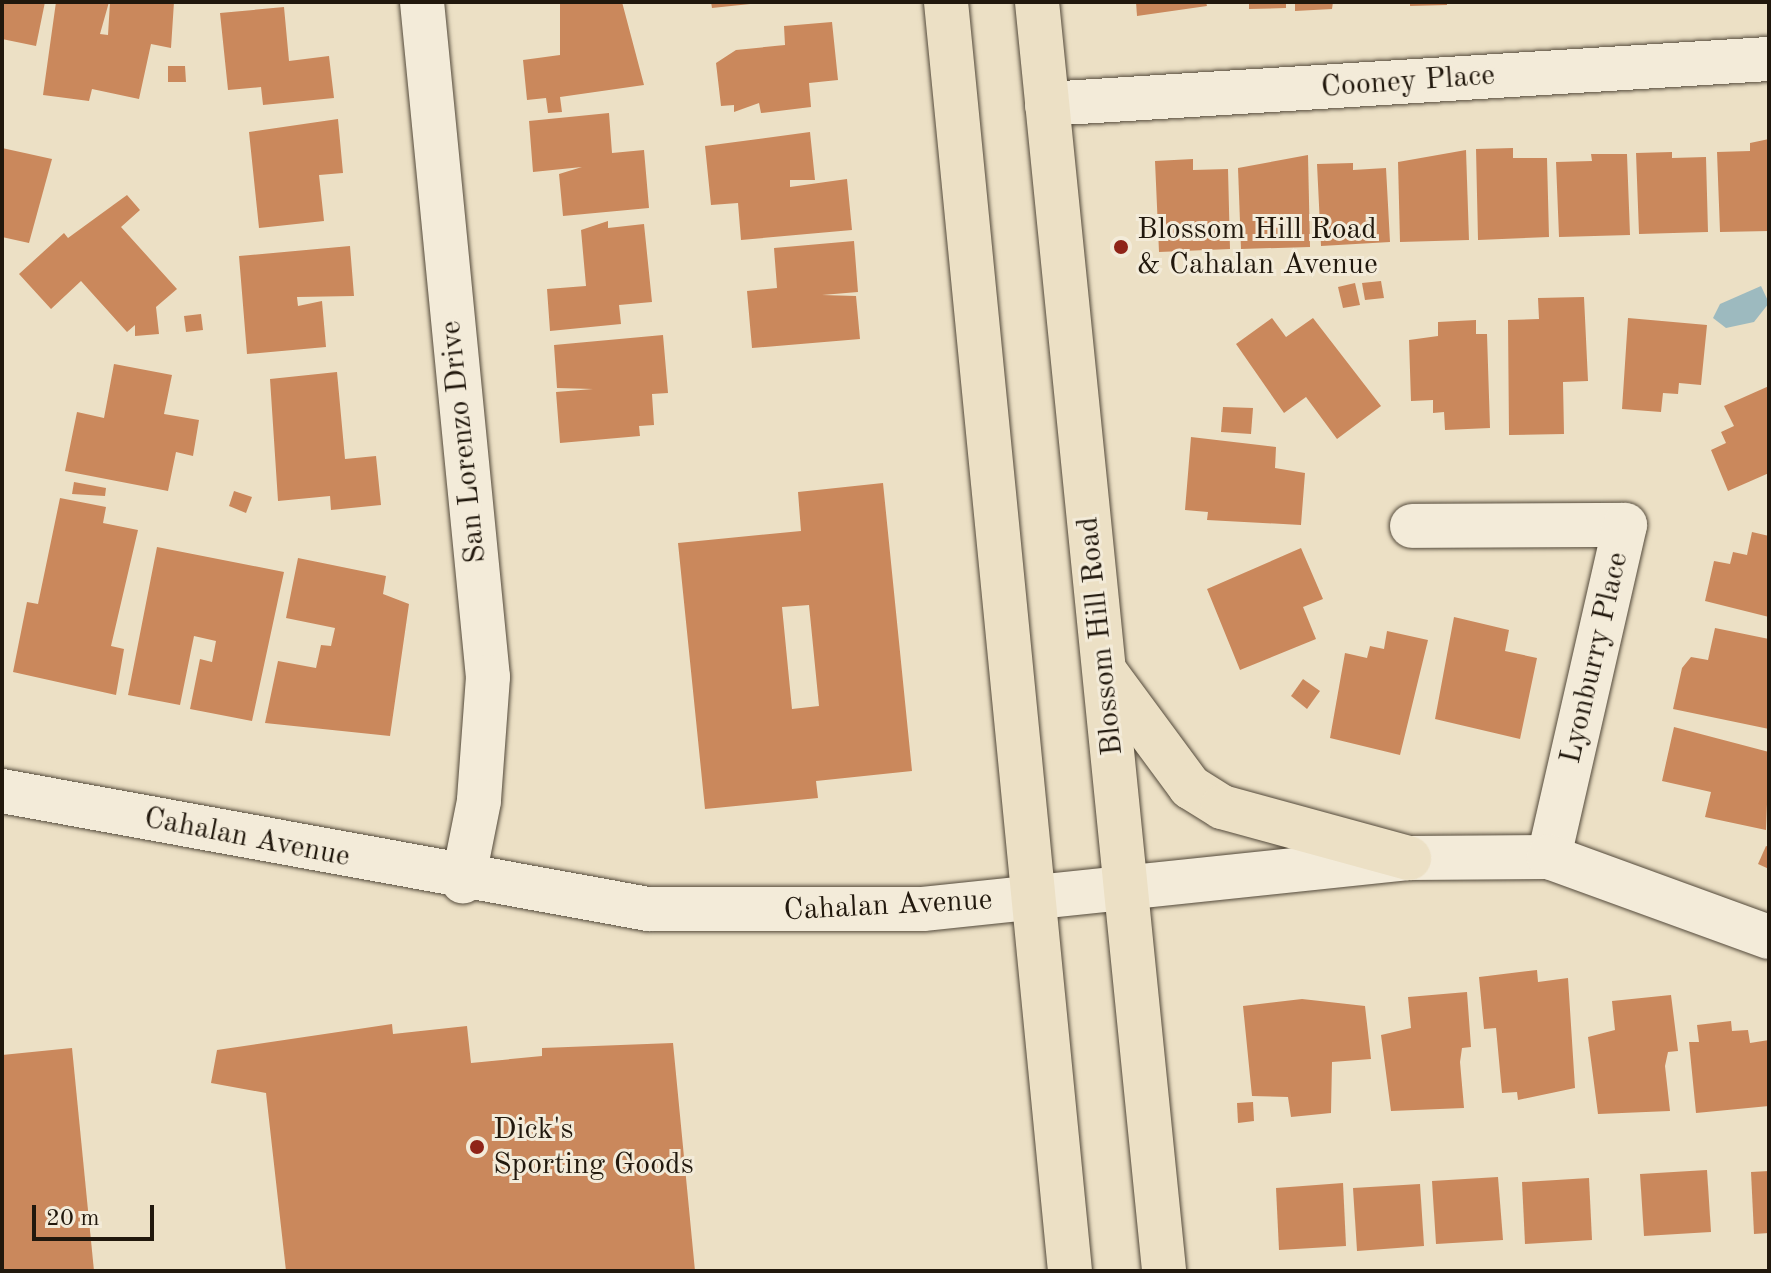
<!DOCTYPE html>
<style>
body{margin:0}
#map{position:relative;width:1771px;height:1273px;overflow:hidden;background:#ece0c5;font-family:"Old Standard TT",serif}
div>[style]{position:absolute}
.water>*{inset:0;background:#9dbabf}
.building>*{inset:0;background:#ca885c}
.roads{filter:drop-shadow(0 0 2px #544a3b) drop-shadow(0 0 2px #544a3b)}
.minor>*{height:44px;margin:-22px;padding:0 22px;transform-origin:22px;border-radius:22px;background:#f3ebd9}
.major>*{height:44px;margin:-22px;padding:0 22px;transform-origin:22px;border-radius:22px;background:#ece0c5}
.dots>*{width:22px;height:22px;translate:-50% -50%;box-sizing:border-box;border:4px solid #f3ebd9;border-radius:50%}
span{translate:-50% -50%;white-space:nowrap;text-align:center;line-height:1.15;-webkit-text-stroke:6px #f3ebd9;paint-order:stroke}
.street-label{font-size:30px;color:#21180d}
.poi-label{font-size:30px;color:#21180d}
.left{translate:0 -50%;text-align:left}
.frame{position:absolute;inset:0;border:4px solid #21180d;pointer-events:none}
.scale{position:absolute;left:32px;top:1205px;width:122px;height:36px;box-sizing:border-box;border:4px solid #21180d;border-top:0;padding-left:10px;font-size:24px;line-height:28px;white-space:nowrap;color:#21180d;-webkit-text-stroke:6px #f3ebd9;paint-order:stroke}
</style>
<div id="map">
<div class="water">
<div style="clip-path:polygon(1761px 286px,1769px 303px,1754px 322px,1726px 328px,1713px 318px,1720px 304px)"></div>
</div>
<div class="building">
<div style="clip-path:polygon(2px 2px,45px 2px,36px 46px,2px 39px)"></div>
<div style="clip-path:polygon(56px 2px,109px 2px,100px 34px,108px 35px,110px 2px,174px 2px,171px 48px,151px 44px,139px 99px,92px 89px,89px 101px,43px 95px)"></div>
<div style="clip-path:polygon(560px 2px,622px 2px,644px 85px,560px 97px,562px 112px,548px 113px,546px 98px,527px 100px,523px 60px,560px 55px)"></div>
<div style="clip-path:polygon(711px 2px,749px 2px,750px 4px,712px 8px)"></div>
<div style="clip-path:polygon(1136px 2px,1206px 2px,1207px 6px,1137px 16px)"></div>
<div style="clip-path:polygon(1249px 2px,1286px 2px,1286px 8px,1249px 9px)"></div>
<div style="clip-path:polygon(1295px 2px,1333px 2px,1332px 9px,1295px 11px)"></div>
<div style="clip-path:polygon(1410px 2px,1447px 2px,1447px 5px,1410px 6px)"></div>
<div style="clip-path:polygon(284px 7px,289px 61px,329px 56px,334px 98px,263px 105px,261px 87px,228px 90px,220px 13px)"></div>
<div style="clip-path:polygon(832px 22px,838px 80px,809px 83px,811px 107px,761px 113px,759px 103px,734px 112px,734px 105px,721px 106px,716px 63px,736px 50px,785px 45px,784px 26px)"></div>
<div style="clip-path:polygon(168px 66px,185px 66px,186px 82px,168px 82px)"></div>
<div style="clip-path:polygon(609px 113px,612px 153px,644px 150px,649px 208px,563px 216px,559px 174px,582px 167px,533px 172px,529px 121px)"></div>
<div style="clip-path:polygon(338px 119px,343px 173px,319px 175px,324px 221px,259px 228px,249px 132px)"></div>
<div style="clip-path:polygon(810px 132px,815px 180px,790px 180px,790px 187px,847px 179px,852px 230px,741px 240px,738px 203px,711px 205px,705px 146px)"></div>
<div style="clip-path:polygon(1769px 139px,1769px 231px,1720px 232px,1717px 152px,1750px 151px,1750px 143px)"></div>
<div style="clip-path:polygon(2px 148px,52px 159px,29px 243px,2px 237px)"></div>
<div style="clip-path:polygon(1513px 148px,1513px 158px,1547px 158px,1549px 237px,1478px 240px,1476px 149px)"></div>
<div style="clip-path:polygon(1466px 150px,1469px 240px,1400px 242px,1398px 162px)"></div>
<div style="clip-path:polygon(1672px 152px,1672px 158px,1706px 157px,1708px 232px,1639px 234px,1636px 153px)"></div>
<div style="clip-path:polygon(1591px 154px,1627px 154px,1630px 235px,1559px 237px,1556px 162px,1592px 161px)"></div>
<div style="clip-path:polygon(1308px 155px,1310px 247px,1241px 249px,1238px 168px)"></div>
<div style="clip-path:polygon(1193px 159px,1193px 170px,1228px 169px,1230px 249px,1159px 252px,1155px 161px)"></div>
<div style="clip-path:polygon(1353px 163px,1353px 170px,1386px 168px,1390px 242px,1321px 246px,1317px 164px)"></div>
<div style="clip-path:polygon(127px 195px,140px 210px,121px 227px,177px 289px,156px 307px,159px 334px,135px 336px,135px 325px,127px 332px,81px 281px,51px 309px,19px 274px,64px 233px,68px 238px)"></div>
<div style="clip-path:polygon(608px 221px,608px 228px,644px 224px,652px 302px,619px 305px,621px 324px,550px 331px,547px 289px,586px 286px,581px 230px)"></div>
<div style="clip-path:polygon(854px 241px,858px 292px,822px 295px,856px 296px,860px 339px,752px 348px,747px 291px,777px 288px,774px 248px)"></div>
<div style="clip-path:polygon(350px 246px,354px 296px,297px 297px,298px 306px,322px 301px,326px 347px,247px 354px,239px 256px)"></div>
<div style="clip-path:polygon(1381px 281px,1384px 298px,1365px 300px,1362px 283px)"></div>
<div style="clip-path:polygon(1355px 283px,1360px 305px,1343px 308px,1338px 287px)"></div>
<div style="clip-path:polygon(1584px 297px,1588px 381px,1563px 382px,1564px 434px,1509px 435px,1508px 320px,1539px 319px,1538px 298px)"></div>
<div style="clip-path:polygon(201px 314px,203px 330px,186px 332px,184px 316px)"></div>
<div style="clip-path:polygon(1272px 318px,1286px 337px,1313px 318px,1381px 406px,1337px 439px,1306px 397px,1284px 413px,1236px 344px)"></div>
<div style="clip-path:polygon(1628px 318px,1707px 325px,1701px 385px,1679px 383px,1678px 394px,1663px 393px,1661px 412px,1622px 409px)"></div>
<div style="clip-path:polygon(1476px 320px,1476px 334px,1487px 334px,1490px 428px,1445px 430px,1444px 412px,1433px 413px,1433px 400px,1411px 401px,1409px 340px,1438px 336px,1438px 322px)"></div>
<div style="clip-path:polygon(663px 335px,668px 393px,652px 394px,654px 425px,639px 426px,640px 436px,560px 443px,556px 392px,593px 389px,557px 388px,554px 345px)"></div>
<div style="clip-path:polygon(114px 364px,172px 375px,164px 414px,199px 420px,193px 456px,176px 452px,168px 491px,65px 471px,77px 412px,104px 418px)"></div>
<div style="clip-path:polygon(337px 372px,345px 459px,376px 456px,381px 505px,331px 510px,330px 496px,278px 501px,270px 379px)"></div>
<div style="clip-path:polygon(1769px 386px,1769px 473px,1728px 491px,1711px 450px,1726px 443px,1721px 432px,1734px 426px,1724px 406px)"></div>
<div style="clip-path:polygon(1223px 407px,1253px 408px,1251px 434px,1221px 432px)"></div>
<div style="clip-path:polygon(1191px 437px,1276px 447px,1275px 468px,1305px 473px,1301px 525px,1207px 520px,1208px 512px,1185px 510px)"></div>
<div style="clip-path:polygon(74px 482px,106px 488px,105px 496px,72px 494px)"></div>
<div style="clip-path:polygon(evenodd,883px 483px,912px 771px,816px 781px,818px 798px,705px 809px,678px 543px,801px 531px,798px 492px,883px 483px,809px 605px,819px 706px,792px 709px,782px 607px,809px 605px)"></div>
<div style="clip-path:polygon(234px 491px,252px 497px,246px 513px,229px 506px)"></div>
<div style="clip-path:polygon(60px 498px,106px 507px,103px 523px,138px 530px,111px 646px,124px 649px,116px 695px,13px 672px,27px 602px,38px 604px)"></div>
<div style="clip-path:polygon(1752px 532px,1769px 536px,1769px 617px,1705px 601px,1714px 561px,1730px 564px,1733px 552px,1747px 555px)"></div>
<div style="clip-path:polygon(157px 547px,284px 572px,252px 721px,190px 709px,200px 659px,212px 662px,216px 641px,194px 636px,180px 705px,128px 695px)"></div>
<div style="clip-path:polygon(1301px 548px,1323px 599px,1303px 607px,1316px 639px,1240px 670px,1207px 589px)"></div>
<div style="clip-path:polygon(298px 558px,386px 576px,383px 594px,409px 604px,390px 736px,265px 723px,278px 661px,316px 668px,321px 645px,331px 646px,335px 628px,286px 618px)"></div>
<div style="clip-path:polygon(1454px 617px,1509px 630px,1505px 651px,1537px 658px,1520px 739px,1435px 719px)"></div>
<div style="clip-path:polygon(1715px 628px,1769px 639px,1769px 729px,1673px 709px,1682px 668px,1691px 657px,1708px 660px)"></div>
<div style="clip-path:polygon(1387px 631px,1428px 640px,1400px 755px,1330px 738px,1345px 653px,1367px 658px,1370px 646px,1384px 649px)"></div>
<div style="clip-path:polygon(1303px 679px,1320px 691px,1307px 709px,1291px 696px)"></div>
<div style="clip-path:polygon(1674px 727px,1769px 752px,1766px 830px,1705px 817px,1711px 792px,1662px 781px)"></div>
<div style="clip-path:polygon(1766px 846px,1769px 847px,1769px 869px,1758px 864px)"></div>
<div style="clip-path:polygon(1537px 970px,1538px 982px,1568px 978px,1575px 1088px,1518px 1100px,1517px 1092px,1502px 1093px,1496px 1028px,1484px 1029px,1479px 977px)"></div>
<div style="clip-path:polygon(1467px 992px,1471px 1047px,1462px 1048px,1460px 1062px,1464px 1108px,1391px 1111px,1381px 1035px,1411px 1028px,1408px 997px)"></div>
<div style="clip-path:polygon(1671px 995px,1678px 1051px,1668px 1052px,1665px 1066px,1670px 1111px,1598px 1114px,1588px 1037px,1615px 1030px,1612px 1001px)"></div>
<div style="clip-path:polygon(1302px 999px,1365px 1006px,1371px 1059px,1332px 1062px,1331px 1113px,1291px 1117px,1288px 1097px,1252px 1096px,1243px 1006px)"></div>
<div style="clip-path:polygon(1731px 1021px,1732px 1031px,1748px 1030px,1750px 1043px,1769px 1040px,1769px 1106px,1696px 1113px,1689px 1042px,1699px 1042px,1697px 1025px)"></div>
<div style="clip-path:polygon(392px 1024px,393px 1034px,467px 1026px,471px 1063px,542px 1056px,542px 1048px,673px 1043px,695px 1271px,286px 1271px,266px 1093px,211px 1083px,217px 1050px)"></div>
<div style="clip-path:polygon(72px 1048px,94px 1271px,2px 1271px,2px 1055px)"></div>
<div style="clip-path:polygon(1253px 1102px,1254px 1121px,1238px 1123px,1237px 1103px)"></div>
<div style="clip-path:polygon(1707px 1170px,1711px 1232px,1644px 1236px,1640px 1174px)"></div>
<div style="clip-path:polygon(1769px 1171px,1769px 1233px,1754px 1234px,1751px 1172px)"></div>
<div style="clip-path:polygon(1498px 1177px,1503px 1240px,1436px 1244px,1432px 1181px)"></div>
<div style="clip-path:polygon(1589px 1178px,1592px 1240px,1525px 1244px,1522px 1182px)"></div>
<div style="clip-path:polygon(1343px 1183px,1346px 1246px,1279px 1250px,1276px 1188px)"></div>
<div style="clip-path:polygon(1420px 1184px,1424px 1246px,1357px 1251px,1353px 1188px)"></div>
</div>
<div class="roads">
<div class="minor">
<div style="left:422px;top:2px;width:678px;rotate:84.42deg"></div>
<div style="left:488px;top:677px;width:124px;rotate:94.2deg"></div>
<div style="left:479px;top:801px;width:82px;rotate:101.3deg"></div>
<div style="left:1047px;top:104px;width:723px;rotate:-3.57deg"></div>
<div style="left:1412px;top:526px;width:213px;rotate:-0.3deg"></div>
<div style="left:1625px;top:525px;width:341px;rotate:102.9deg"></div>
<div style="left:2px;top:791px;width:657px;rotate:10.35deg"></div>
<div style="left:648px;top:909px;width:275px"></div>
<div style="left:923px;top:909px;width:489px;rotate:-6deg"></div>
<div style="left:1409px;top:858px;width:140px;rotate:-0.4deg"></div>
<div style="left:1549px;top:857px;width:234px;rotate:20deg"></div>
</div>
<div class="major">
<div style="left:946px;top:2px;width:1275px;rotate:84.42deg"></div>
<div style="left:1037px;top:2px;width:1275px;rotate:84.28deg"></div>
<div style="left:1106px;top:673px;width:142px;rotate:53.6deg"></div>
<div style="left:1190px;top:787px;width:38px;rotate:32deg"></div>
<div style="left:1222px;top:807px;width:194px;rotate:15.3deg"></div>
</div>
</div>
<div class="dots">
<div style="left:1121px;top:247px;background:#8f2418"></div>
<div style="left:477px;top:1147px;background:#8f2418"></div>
</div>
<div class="street-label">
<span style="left:1408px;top:82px;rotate:-4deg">Cooney Place</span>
<span style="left:464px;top:442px;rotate:-96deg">San Lorenzo Drive</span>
<span style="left:1101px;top:636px;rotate:-96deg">Blossom Hill Road</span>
<span style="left:1595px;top:658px;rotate:-77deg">Lyonburry Place</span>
<span style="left:247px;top:838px;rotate:11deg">Cahalan Avenue</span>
<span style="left:888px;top:906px;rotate:-3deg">Cahalan Avenue</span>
</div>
<div class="poi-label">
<span class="left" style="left:1137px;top:247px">Blossom Hill Road<br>&amp; Cahalan Avenue</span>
<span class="left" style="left:493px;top:1147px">Dick's<br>Sporting Goods</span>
</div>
<div class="frame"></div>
<div class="scale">20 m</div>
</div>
